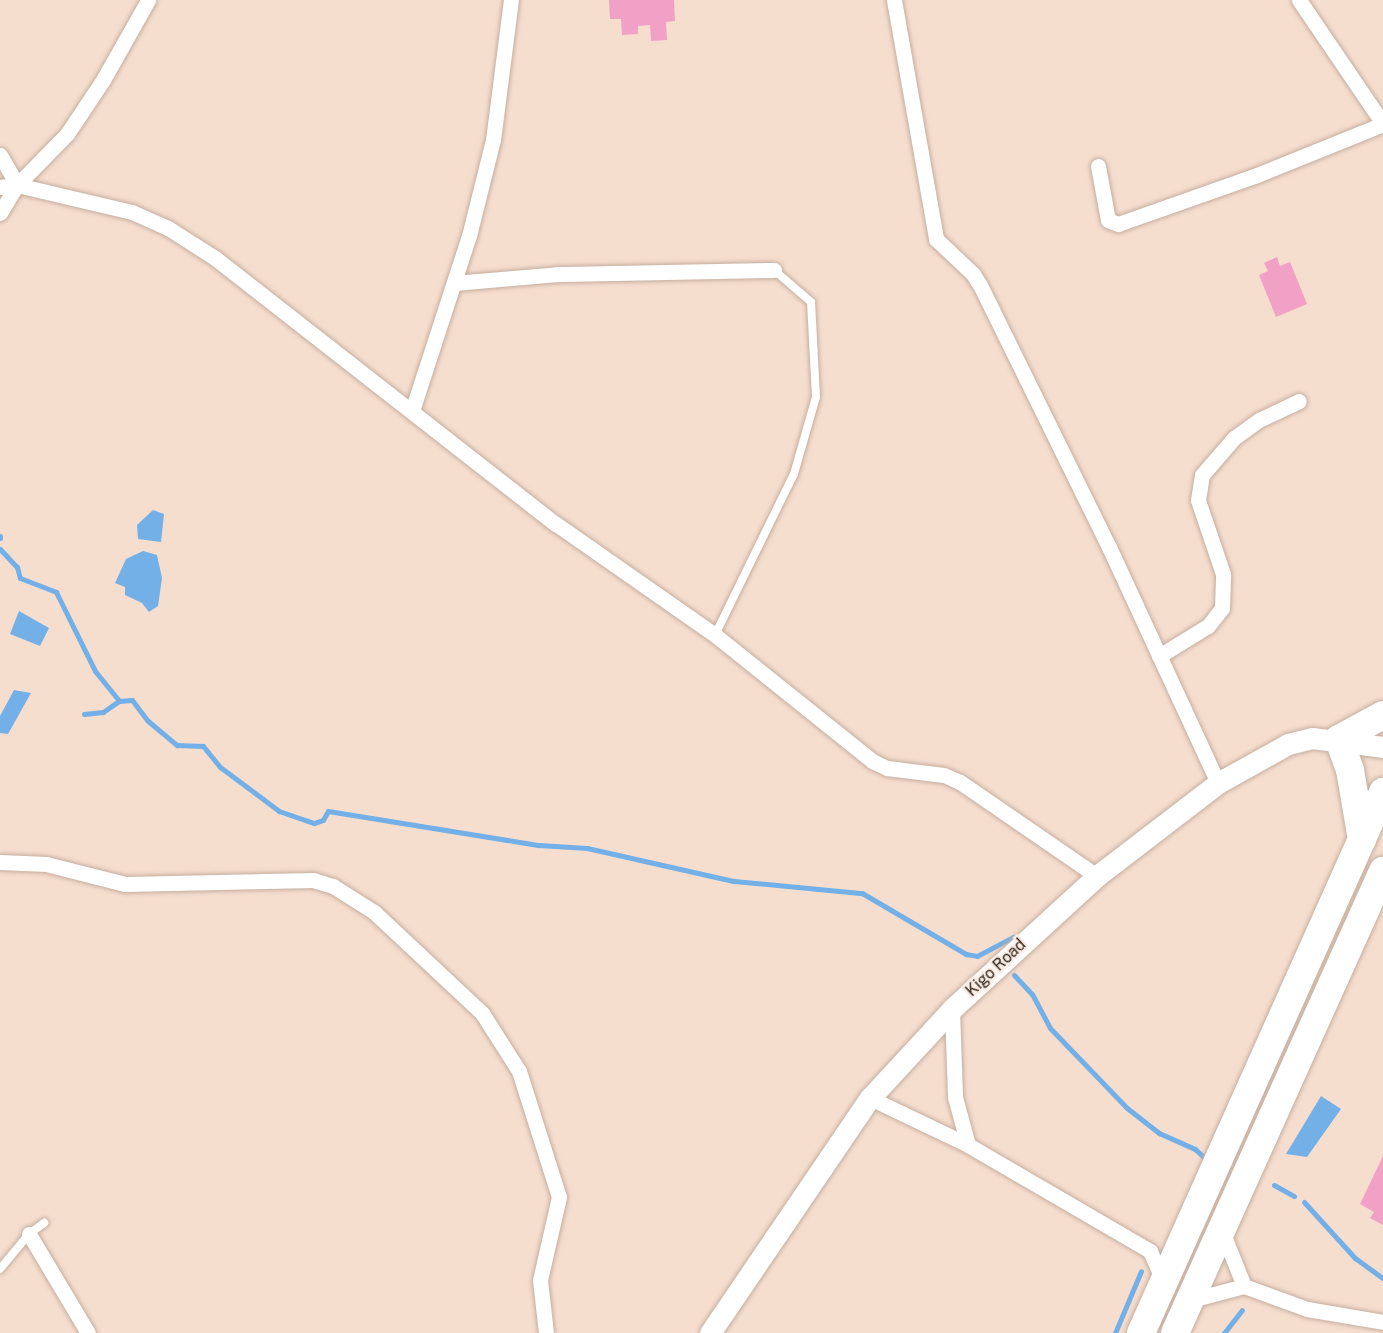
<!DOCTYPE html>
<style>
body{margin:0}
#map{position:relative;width:1383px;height:1333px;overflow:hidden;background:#f6decf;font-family:"Public Sans",sans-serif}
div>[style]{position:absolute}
.water>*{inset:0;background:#72b0e7}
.stream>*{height:5px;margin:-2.5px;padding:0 2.5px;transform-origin:2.5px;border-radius:2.5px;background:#72b0e7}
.building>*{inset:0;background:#f0a1c5}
.roads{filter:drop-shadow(0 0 2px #c5ae9f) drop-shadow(0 0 2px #c5ae9f)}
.lane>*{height:8px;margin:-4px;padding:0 4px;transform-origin:4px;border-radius:4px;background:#fff}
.street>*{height:15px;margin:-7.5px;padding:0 7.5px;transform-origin:7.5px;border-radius:7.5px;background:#fff}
.secondary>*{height:21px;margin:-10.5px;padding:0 10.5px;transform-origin:10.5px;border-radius:10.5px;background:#fff}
.highway>*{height:28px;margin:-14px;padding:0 14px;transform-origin:14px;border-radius:14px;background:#fff}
span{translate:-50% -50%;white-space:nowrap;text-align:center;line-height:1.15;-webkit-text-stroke:5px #fcede4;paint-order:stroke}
.street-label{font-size:16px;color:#2d251f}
</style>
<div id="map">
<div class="water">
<div style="clip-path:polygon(153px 510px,164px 514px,161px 542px,138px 539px,137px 525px)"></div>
<div style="clip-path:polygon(143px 551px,157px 555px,162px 578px,158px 606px,149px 612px,142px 603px,125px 595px,125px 587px,115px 583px,126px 559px)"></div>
<div style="clip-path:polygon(19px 611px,49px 628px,40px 646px,10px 634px)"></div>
<div style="clip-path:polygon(14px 690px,31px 693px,8px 734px,0 733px,0 716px)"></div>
<div style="clip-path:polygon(1321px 1096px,1341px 1109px,1307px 1157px,1286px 1154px)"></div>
</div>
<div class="stream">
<div style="left:0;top:536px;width:2px;rotate:90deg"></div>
<div style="left:0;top:549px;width:25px;rotate:47deg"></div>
<div style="left:17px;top:567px;width:11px;rotate:75deg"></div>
<div style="left:20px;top:578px;width:39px;rotate:21deg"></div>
<div style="left:56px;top:592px;width:88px;rotate:63.7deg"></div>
<div style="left:95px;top:671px;width:38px;rotate:51deg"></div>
<div style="left:84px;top:714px;width:19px;rotate:-6deg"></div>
<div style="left:103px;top:712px;width:19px;rotate:-35deg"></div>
<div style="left:119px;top:701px;width:13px;rotate:-4deg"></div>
<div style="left:132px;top:700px;width:26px;rotate:53deg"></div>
<div style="left:148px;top:721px;width:38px;rotate:40deg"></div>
<div style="left:177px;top:745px;width:26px;rotate:2deg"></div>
<div style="left:203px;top:746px;width:27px;rotate:51deg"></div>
<div style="left:220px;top:767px;width:74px;rotate:36.7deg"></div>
<div style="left:279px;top:811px;width:37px;rotate:19deg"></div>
<div style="left:314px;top:823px;width:9px;rotate:-18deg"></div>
<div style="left:323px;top:820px;width:10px;rotate:-61deg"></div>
<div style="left:328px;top:811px;width:214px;rotate:9.2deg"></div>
<div style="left:539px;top:845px;width:48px;rotate:3.6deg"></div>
<div style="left:587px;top:848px;width:151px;rotate:12.7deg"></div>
<div style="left:734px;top:881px;width:129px;rotate:5.4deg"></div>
<div style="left:862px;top:893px;width:121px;rotate:30.4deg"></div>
<div style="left:966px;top:954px;width:11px;rotate:10deg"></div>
<div style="left:977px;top:956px;width:41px;rotate:-27.8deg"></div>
<div style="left:1013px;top:937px;width:7px;rotate:45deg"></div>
<div style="left:1014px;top:975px;width:26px;rotate:47deg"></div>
<div style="left:1032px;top:994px;width:38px;rotate:62deg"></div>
<div style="left:1050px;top:1028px;width:111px;rotate:46.1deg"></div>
<div style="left:1127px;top:1108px;width:41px;rotate:38deg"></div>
<div style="left:1159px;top:1133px;width:39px;rotate:24deg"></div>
<div style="left:1195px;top:1149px;width:16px;rotate:43deg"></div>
<div style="left:1274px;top:1185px;width:23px;rotate:29deg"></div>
<div style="left:1304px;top:1202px;width:76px;rotate:47.7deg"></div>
<div style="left:1355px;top:1258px;width:34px;rotate:36deg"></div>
<div style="left:1115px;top:1333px;width:67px;rotate:-67.2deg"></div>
<div style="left:1224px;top:1333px;width:29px;rotate:-52deg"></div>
</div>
<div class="building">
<div style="clip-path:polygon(609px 0,674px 0,675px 21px,666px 22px,667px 40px,651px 41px,650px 25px,638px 26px,638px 34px,622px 35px,621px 19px,610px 19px)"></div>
<div style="clip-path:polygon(1277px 257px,1280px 266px,1290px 262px,1307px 304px,1276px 317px,1259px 275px,1268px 271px,1264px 263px)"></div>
<div style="clip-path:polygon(1383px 1156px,1383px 1225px,1370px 1218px,1374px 1212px,1360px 1204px)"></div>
</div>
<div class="roads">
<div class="lane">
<div style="left:715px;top:635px;width:179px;rotate:-63.9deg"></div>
<div style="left:794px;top:474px;width:80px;rotate:-74.1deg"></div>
<div style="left:816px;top:397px;width:95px;rotate:-93deg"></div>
<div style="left:811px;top:302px;width:49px;rotate:-139.1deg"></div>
<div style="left:0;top:1269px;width:45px;rotate:-50.4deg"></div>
<div style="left:29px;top:1234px;width:19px;rotate:-36deg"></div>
</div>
<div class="street">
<div style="left:894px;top:0;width:243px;rotate:80deg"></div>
<div style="left:936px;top:239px;width:51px;rotate:43.4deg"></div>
<div style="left:973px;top:274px;width:13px;rotate:58deg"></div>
<div style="left:980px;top:285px;width:292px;rotate:63.8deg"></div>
<div style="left:1109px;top:547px;width:260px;rotate:65.2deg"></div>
<div style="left:1299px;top:0;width:148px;rotate:55.8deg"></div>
<div style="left:0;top:155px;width:34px;rotate:60deg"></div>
<div style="left:1098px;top:166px;width:55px;rotate:79.5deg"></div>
<div style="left:1108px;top:220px;width:11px;rotate:22deg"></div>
<div style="left:1118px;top:224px;width:147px;rotate:-19.4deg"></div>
<div style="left:1257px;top:175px;width:136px;rotate:-22deg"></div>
<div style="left:0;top:187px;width:17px;rotate:-7deg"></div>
<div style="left:17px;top:185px;width:118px;rotate:13.2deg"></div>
<div style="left:132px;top:212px;width:39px;rotate:24deg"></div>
<div style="left:168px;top:228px;width:56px;rotate:32.6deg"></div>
<div style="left:215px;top:258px;width:432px;rotate:38deg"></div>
<div style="left:556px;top:524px;width:194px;rotate:34.9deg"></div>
<div style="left:715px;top:635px;width:201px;rotate:38.7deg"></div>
<div style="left:872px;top:761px;width:17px;rotate:25deg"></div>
<div style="left:887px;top:768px;width:57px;rotate:7deg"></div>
<div style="left:944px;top:775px;width:17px;rotate:24deg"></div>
<div style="left:960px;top:782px;width:166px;rotate:34.5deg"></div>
<div style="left:0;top:213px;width:33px;rotate:-59deg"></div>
<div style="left:17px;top:185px;width:71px;rotate:-45.6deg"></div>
<div style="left:67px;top:134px;width:65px;rotate:-56.3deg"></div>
<div style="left:103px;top:80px;width:92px;rotate:-60.6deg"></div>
<div style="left:454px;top:283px;width:104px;rotate:-4.9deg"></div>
<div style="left:558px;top:274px;width:216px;rotate:-1.1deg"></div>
<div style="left:412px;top:411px;width:184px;rotate:-72deg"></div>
<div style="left:469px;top:236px;width:99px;rotate:-76deg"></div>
<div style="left:493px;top:140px;width:141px;rotate:-82.7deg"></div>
<div style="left:1159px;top:656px;width:57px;rotate:-31.5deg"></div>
<div style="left:1208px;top:626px;width:23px;rotate:-52deg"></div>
<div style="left:1222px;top:608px;width:34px;rotate:-88deg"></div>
<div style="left:1223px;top:574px;width:78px;rotate:-108.7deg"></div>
<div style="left:1198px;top:500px;width:25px;rotate:-81deg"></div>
<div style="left:1202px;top:475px;width:49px;rotate:-49.1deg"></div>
<div style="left:1234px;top:438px;width:31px;rotate:-36deg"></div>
<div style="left:1259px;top:420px;width:44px;rotate:-25.4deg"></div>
<div style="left:0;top:862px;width:46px;rotate:2.5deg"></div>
<div style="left:46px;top:864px;width:81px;rotate:14.2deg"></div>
<div style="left:125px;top:884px;width:188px;rotate:-1.2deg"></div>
<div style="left:313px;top:880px;width:21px;rotate:17deg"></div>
<div style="left:333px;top:886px;width:49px;rotate:32.4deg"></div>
<div style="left:374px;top:912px;width:148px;rotate:43.1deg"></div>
<div style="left:482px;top:1013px;width:69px;rotate:57.5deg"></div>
<div style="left:519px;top:1071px;width:132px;rotate:72.4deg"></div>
<div style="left:559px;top:1197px;width:85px;rotate:102.9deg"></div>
<div style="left:540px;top:1280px;width:53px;rotate:83.5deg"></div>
<div style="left:952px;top:1009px;width:88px;rotate:88deg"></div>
<div style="left:955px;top:1097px;width:50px;rotate:74.8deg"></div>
<div style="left:870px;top:1098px;width:109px;rotate:25.6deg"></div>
<div style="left:968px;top:1145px;width:211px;rotate:30.2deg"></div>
<div style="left:1150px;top:1251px;width:34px;rotate:66deg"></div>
<div style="left:1222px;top:1231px;width:59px;rotate:68.2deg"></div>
<div style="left:29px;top:1234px;width:115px;rotate:59.2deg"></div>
<div style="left:1191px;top:1300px;width:55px;rotate:-14.8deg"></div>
<div style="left:1244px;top:1286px;width:67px;rotate:20.1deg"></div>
<div style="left:1307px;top:1309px;width:77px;rotate:9.7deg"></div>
</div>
<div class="secondary">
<div style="left:710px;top:1333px;width:284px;rotate:-55.8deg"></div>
<div style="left:870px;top:1098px;width:121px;rotate:-47.3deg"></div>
<div style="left:952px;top:1009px;width:197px;rotate:-42.5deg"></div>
<div style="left:1097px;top:876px;width:153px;rotate:-37.5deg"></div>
<div style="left:1218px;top:783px;width:80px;rotate:-29.1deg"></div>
<div style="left:1288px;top:744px;width:25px;rotate:-14deg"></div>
<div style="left:1312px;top:738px;width:72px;rotate:7.2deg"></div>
</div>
<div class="highway">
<div style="left:1362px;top:840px;width:71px;rotate:-99.7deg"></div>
<div style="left:1350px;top:770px;width:33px;rotate:-110deg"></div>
<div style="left:1339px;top:739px;width:50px;rotate:-28.6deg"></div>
<div style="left:1141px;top:1333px;width:593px;rotate:-65.9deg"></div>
<div style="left:1175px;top:1333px;width:507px;rotate:-65.76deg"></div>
</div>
</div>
<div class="street-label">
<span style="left:996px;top:968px;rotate:-43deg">Kigo Road</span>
</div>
</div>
